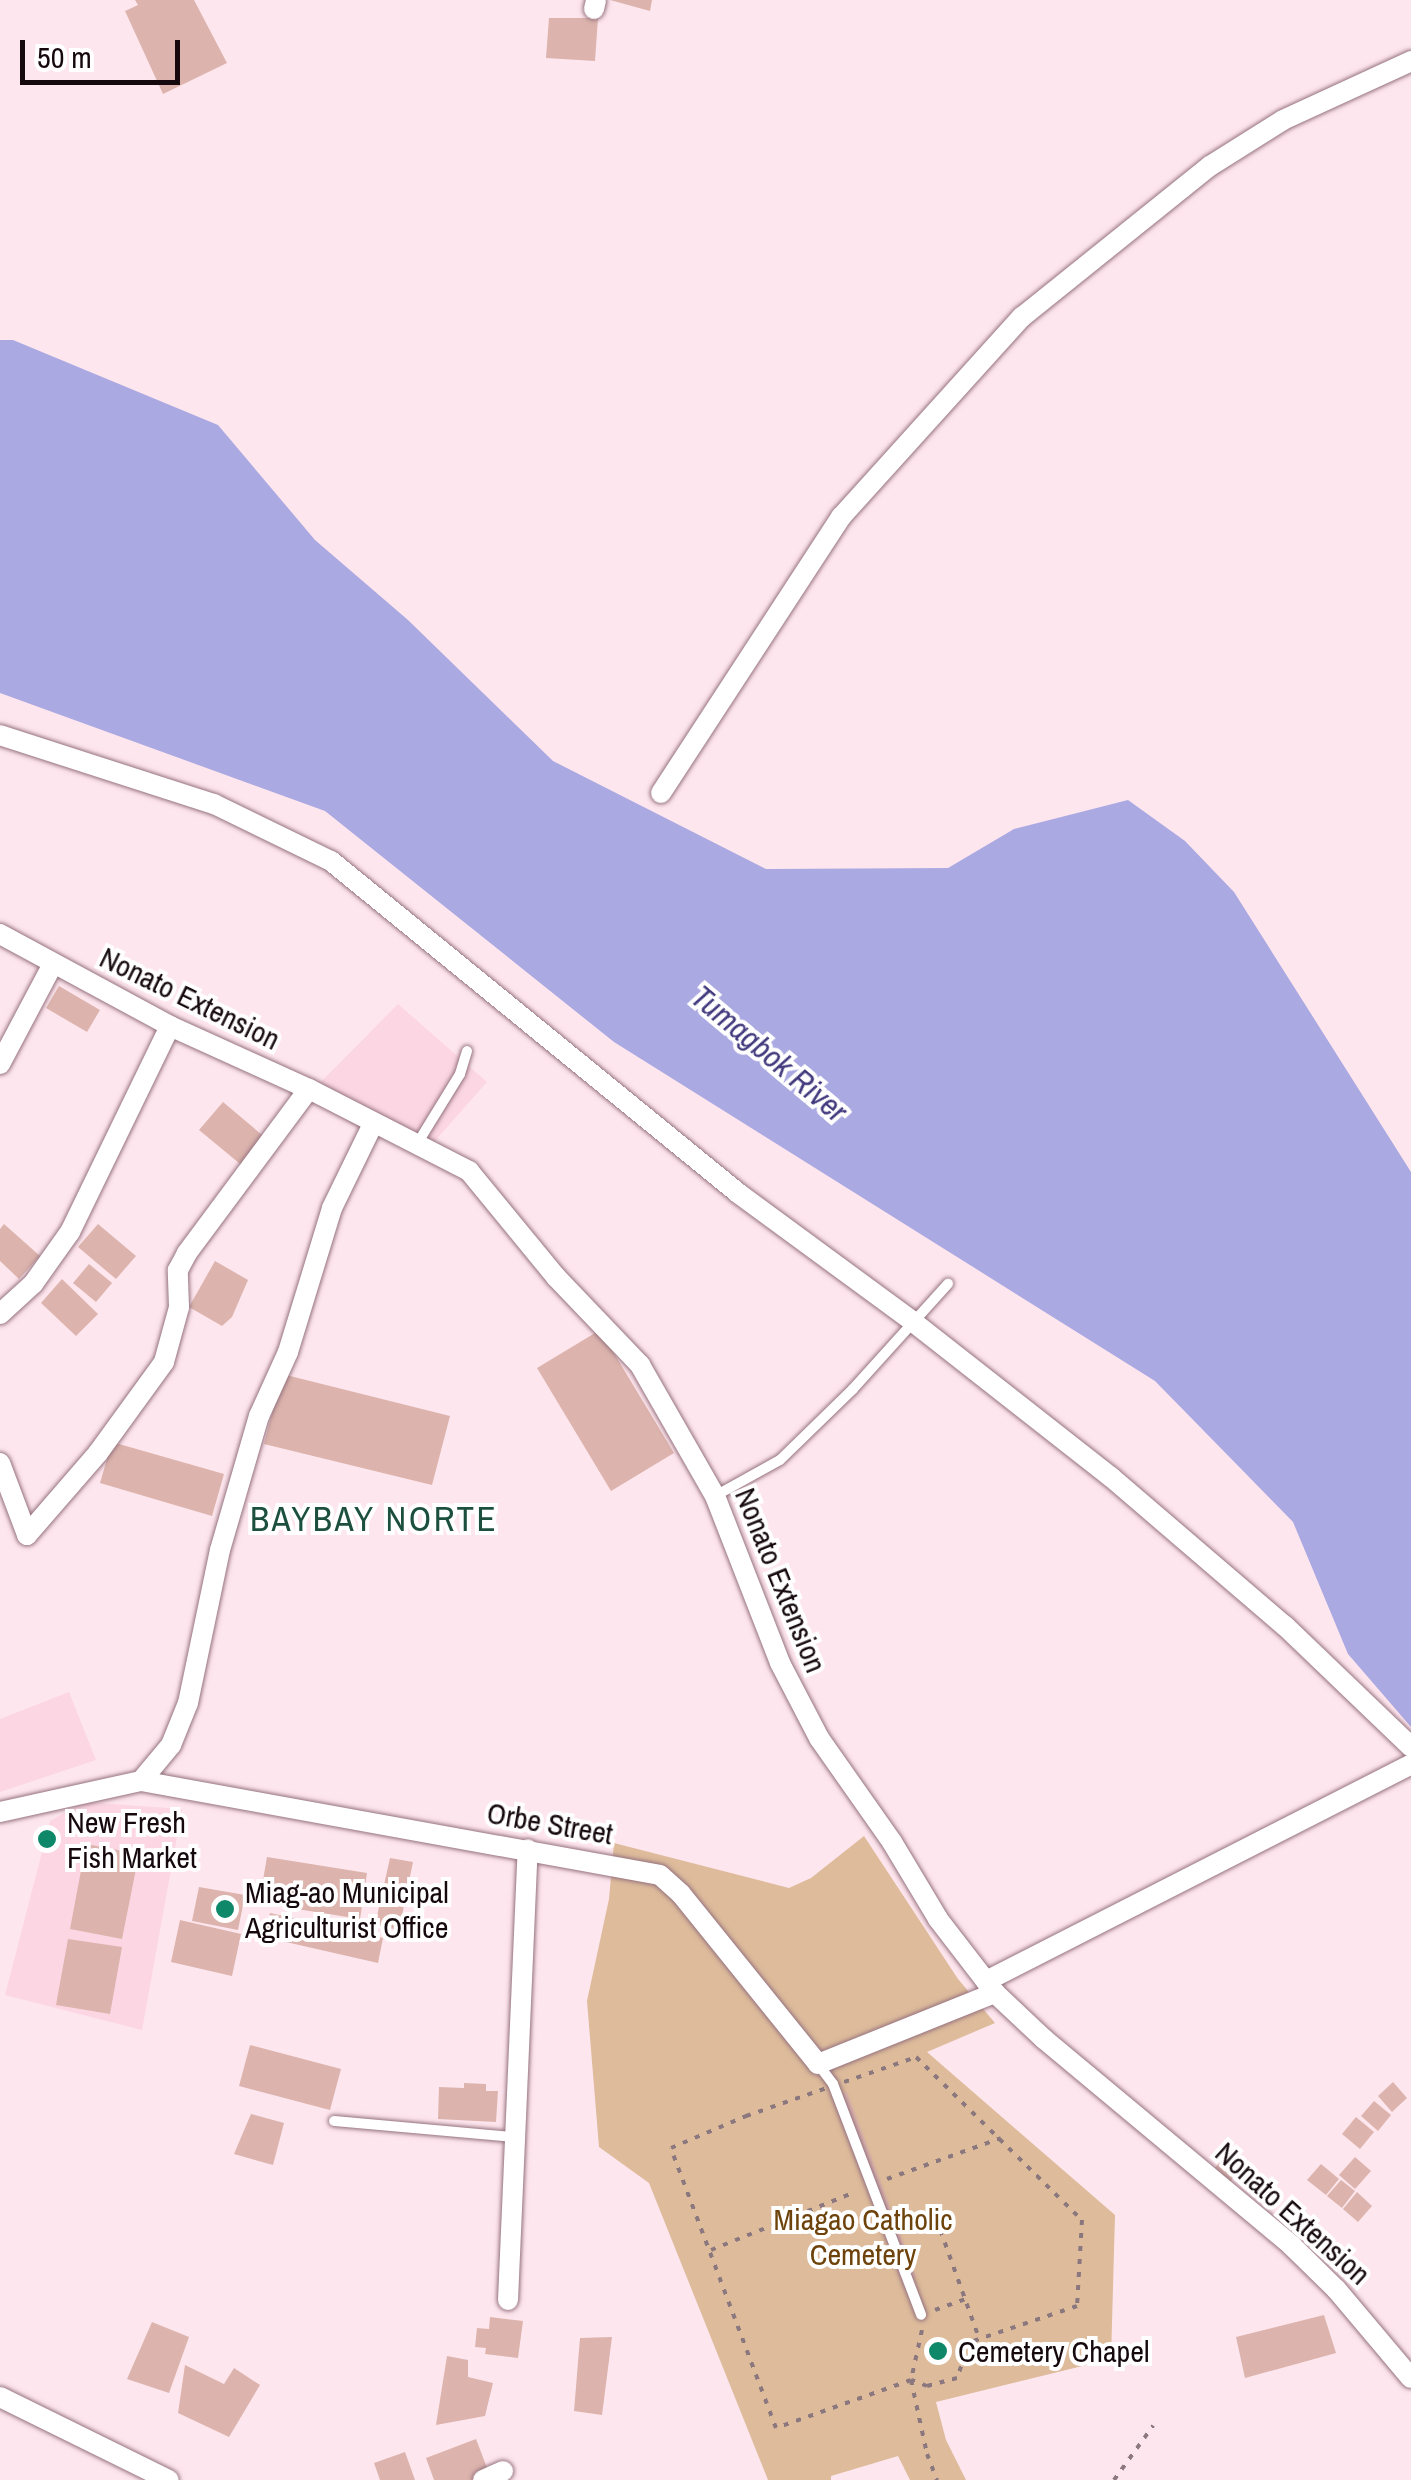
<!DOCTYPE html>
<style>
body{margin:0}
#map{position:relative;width:1411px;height:2480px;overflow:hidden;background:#fee6ee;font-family:"Archivo Narrow",sans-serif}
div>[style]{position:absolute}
.built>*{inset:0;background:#fcd6e3}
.green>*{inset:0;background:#ddbb9b}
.water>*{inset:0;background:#aba9e2}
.building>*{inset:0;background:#dcb4ad}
.path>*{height:4px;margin-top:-2px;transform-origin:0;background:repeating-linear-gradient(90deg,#8a787e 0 5px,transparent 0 13px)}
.roads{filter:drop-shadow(0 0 2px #95727f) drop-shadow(0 0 2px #95727f)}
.service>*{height:10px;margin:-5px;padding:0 5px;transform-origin:5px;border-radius:5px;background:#fff}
.minor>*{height:20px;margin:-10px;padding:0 10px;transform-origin:10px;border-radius:10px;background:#fff}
.dots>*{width:28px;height:28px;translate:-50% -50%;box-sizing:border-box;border:5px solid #fff;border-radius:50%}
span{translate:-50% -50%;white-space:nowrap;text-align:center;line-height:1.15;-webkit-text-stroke:8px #fff;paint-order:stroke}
.street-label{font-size:30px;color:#15090d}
.poi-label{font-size:30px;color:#15090d}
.left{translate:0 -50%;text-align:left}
.park-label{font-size:30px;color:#6e420b}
.water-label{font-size:32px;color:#41397d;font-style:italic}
.quarter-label{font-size:35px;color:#1d4f3f;letter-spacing:2.5px}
.scale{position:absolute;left:20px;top:40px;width:160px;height:45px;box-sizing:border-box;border:5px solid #15090d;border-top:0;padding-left:12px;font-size:30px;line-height:35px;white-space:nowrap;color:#15090d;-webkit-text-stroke:8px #fff;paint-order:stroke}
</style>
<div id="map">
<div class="built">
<div style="clip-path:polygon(398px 1004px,487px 1082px,426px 1151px,369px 1134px,306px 1097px)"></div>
<div style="clip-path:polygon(69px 1692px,96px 1760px,0 1792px,0 1719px)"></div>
<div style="clip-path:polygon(84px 1802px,182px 1809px,142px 2030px,5px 1995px,50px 1821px)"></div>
</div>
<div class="green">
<div style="clip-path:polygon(864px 1836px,958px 1979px,995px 2023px,927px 2052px,1115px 2215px,1111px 2359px,936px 2402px,946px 2440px,966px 2480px,910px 2480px,898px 2456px,831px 2476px,831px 2480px,768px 2480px,649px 2183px,599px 2147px,587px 2001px,609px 1899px,614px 1843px,789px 1888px,811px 1878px)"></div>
</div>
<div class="water">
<div style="clip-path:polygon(0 340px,13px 340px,218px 425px,315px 540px,408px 620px,553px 761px,766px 869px,948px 868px,1014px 829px,1128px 800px,1185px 841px,1234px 892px,1411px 1172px,1411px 1727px,1348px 1654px,1293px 1522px,1155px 1381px,614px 1042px,325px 811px,0 693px)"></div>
</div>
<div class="building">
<div style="clip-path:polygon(135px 0,194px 0,227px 63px,163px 94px,125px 11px,138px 5px)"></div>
<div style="clip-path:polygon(610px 0,652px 0,650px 11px)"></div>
<div style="clip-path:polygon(549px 18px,598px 18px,595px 61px,546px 58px)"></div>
<div style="clip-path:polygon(59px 986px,100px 1010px,87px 1032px,46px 1008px)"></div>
<div style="clip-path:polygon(223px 1102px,268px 1140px,245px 1168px,199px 1130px)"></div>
<div style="clip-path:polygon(4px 1224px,40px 1256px,19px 1279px,0 1261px,0 1229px)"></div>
<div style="clip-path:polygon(98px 1224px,136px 1256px,116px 1279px,78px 1247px)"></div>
<div style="clip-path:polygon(215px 1261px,248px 1280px,232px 1317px,222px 1326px,189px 1307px)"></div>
<div style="clip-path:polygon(89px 1264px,112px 1283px,96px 1302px,73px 1283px)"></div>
<div style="clip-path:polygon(62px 1279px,98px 1314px,76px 1336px,41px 1303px)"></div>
<div style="clip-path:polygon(600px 1330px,674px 1453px,611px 1491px,537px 1368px)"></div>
<div style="clip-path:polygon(282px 1374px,450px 1416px,432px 1485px,264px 1444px)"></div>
<div style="clip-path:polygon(112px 1442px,224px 1474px,212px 1516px,100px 1483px)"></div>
<div style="clip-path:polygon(86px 1844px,139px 1854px,122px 1939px,70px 1929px)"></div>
<div style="clip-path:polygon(267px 1857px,367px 1873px,360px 1919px,259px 1903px)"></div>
<div style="clip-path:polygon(390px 1858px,413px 1862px,399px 1930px,375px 1925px)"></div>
<div style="clip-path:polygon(199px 1887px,245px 1895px,238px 1930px,192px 1921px)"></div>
<div style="clip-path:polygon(270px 1913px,383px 1938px,378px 1963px,264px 1937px)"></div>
<div style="clip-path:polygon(180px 1920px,241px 1934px,232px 1976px,171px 1962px)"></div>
<div style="clip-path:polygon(68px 1939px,122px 1947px,110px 2014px,56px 2005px)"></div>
<div style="clip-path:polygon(250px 2045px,341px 2069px,330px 2110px,239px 2086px)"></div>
<div style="clip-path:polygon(1393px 2082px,1407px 2098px,1392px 2112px,1378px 2096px)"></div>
<div style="clip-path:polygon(464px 2083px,486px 2084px,486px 2091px,498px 2091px,496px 2122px,438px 2119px,439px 2087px,464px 2088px)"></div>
<div style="clip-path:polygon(847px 2092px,916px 2277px,902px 2282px,832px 2097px)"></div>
<div style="clip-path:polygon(1374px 2101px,1391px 2115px,1378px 2131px,1361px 2116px)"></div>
<div style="clip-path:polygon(251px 2114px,284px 2123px,273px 2165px,234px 2154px)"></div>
<div style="clip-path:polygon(1356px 2117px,1374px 2132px,1360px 2149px,1342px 2134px)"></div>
<div style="clip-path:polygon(1229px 2151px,1245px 2165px,1230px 2182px,1214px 2169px)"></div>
<div style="clip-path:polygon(1355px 2157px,1371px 2171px,1355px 2189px,1339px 2175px)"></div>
<div style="clip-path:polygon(1321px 2164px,1339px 2179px,1326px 2195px,1307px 2180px)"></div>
<div style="clip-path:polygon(1341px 2180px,1355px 2191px,1342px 2208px,1327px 2196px)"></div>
<div style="clip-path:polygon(1357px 2192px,1372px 2206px,1358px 2222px,1343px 2209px)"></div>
<div style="clip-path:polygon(1324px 2315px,1336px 2353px,1245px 2378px,1236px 2337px)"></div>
<div style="clip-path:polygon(490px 2317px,523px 2321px,518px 2358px,485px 2354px,486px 2348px,475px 2347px,477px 2328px,489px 2329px)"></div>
<div style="clip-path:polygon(152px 2322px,189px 2337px,169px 2393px,127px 2379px)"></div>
<div style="clip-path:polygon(612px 2337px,602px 2415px,574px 2411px,580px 2338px)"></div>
<div style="clip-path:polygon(447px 2356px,468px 2360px,468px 2377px,493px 2383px,485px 2416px,436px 2425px)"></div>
<div style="clip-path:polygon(185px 2365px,224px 2384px,234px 2368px,260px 2385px,229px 2437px,178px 2413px)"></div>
<div style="clip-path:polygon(476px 2439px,489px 2473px,471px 2480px,434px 2480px,426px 2458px)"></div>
<div style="clip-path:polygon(405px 2452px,415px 2480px,380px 2480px,374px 2463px)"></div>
</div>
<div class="path">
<div style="left:916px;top:2057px;width:233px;rotate:44.5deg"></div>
<div style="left:1082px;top:2220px;width:86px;rotate:93.3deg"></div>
<div style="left:1077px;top:2306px;width:113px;rotate:161.4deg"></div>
<div style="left:970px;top:2342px;width:38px;rotate:110deg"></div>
<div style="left:957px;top:2378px;width:31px;rotate:165deg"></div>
<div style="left:927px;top:2386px;width:17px;rotate:-159deg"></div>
<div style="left:911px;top:2380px;width:143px;rotate:160.4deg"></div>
<div style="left:776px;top:2428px;width:299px;rotate:-110.6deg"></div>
<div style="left:671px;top:2148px;width:82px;rotate:-23.1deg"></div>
<div style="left:746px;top:2116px;width:180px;rotate:-19.1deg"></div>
<div style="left:887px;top:2179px;width:121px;rotate:-19.8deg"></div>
<div style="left:905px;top:2230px;width:33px;rotate:-21deg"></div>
<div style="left:936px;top:2218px;width:127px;rotate:70.3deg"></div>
<div style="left:711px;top:2250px;width:155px;rotate:-21.9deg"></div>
<div style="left:935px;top:2310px;width:32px;rotate:-20deg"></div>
<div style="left:922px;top:2330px;width:51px;rotate:102.4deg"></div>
<div style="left:911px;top:2380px;width:76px;rotate:77.8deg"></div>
<div style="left:927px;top:2454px;width:28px;rotate:69deg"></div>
<div style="left:1114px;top:2480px;width:67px;rotate:-54.2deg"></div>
</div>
<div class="roads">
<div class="service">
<div style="left:417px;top:1144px;width:82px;rotate:-58.4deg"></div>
<div style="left:460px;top:1074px;width:24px;rotate:-73deg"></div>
<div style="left:715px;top:1496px;width:74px;rotate:-29deg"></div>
<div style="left:780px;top:1460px;width:102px;rotate:-44.2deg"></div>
<div style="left:853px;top:1389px;width:142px;rotate:-47.9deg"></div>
<div style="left:818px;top:2064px;width:25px;rotate:53deg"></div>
<div style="left:833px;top:2084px;width:247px;rotate:69.1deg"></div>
<div style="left:334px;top:2121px;width:179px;rotate:5.1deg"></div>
</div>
<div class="minor">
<div style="left:594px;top:9px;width:9px;rotate:-77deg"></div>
<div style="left:0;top:735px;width:225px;rotate:17.9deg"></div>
<div style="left:214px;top:804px;width:130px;rotate:26deg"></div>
<div style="left:331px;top:861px;width:525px;rotate:39.2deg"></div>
<div style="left:738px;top:1193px;width:216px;rotate:36.3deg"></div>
<div style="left:912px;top:1321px;width:253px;rotate:38.1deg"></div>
<div style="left:1111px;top:1477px;width:229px;rotate:40.6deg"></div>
<div style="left:1285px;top:1626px;width:175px;rotate:43.8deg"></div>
<div style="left:661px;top:793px;width:330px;rotate:-56.9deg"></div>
<div style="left:841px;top:517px;width:270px;rotate:-47.9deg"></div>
<div style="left:1022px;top:317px;width:241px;rotate:-38.8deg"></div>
<div style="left:1210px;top:166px;width:86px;rotate:-32.2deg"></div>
<div style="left:1283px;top:120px;width:141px;rotate:-24.7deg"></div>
<div style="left:0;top:934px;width:193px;rotate:28.4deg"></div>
<div style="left:170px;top:1026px;width:153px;rotate:24.4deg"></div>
<div style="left:309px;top:1089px;width:180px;rotate:27.1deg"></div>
<div style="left:469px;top:1171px;width:137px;rotate:50.6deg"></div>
<div style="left:556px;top:1277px;width:122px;rotate:46.3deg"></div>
<div style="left:640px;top:1365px;width:151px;rotate:60.2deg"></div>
<div style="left:715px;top:1496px;width:179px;rotate:68.7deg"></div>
<div style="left:780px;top:1663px;width:85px;rotate:62.5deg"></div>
<div style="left:819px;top:1738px;width:127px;rotate:54.9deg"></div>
<div style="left:892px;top:1842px;width:90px;rotate:59.1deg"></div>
<div style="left:938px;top:1919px;width:93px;rotate:52.4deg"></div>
<div style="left:995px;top:1993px;width:67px;rotate:43.2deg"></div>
<div style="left:1044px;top:2039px;width:322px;rotate:39.8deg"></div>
<div style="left:1291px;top:2245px;width:63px;rotate:44.4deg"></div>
<div style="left:1336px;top:2289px;width:116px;rotate:49.9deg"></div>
<div style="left:0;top:1064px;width:113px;rotate:-62.1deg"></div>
<div style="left:0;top:1314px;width:45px;rotate:-42.3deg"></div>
<div style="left:33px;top:1284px;width:64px;rotate:-54.6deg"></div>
<div style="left:70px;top:1232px;width:229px;rotate:-64.1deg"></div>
<div style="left:0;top:1463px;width:77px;rotate:69.4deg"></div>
<div style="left:27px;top:1535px;width:108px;rotate:-49.1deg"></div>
<div style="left:98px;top:1453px;width:112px;rotate:-54deg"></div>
<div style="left:164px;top:1362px;width:57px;rotate:-74.7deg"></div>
<div style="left:179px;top:1307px;width:37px;rotate:-92deg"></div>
<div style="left:178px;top:1270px;width:19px;rotate:-62deg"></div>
<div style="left:187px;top:1253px;width:204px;rotate:-53.4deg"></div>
<div style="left:141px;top:1781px;width:47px;rotate:-50.2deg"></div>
<div style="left:171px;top:1745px;width:45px;rotate:-68deg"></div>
<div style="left:188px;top:1703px;width:156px;rotate:-78.2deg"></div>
<div style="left:220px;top:1550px;width:140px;rotate:-73.8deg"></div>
<div style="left:259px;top:1416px;width:70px;rotate:-65.6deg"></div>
<div style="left:288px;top:1352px;width:151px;rotate:-73deg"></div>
<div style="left:332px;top:1208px;width:93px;rotate:-64deg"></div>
<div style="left:0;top:1812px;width:144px;rotate:-12.4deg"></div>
<div style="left:141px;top:1781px;width:527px;rotate:10.27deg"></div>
<div style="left:660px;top:1875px;width:28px;rotate:42deg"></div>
<div style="left:681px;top:1894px;width:218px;rotate:51.1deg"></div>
<div style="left:818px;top:2064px;width:191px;rotate:-21.9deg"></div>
<div style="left:986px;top:1981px;width:477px;rotate:-27deg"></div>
<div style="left:508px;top:2300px;width:451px;rotate:-87.5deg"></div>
<div style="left:0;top:2397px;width:188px;rotate:26.2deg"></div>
<div style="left:483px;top:2480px;width:22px;rotate:-24deg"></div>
</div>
</div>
<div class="dots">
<div style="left:47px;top:1839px;background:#0f886a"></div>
<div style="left:225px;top:1909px;background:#0f886a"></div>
<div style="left:938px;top:2351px;background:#0f886a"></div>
</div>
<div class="street-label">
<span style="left:190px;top:998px;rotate:26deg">Nonato Extension</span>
<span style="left:781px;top:1580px;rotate:68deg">Nonato Extension</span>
<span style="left:550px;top:1823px;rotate:10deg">Orbe Street</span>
<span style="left:1293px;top:2213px;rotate:42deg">Nonato Extension</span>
</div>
<div class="poi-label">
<span class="left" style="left:67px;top:1839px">New Fresh<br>Fish Market</span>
<span class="left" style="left:245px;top:1909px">Miag-ao Municipal<br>Agriculturist Office</span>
<span class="left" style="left:958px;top:2351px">Cemetery Chapel</span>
</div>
<div class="park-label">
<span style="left:863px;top:2236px">Miagao Catholic<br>Cemetery</span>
</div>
<div class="water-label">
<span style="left:769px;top:1054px;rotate:40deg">Tumagbok River</span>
</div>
<div class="quarter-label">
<span style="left:374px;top:1519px">BAYBAY NORTE</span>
</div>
<div class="scale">50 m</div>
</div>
